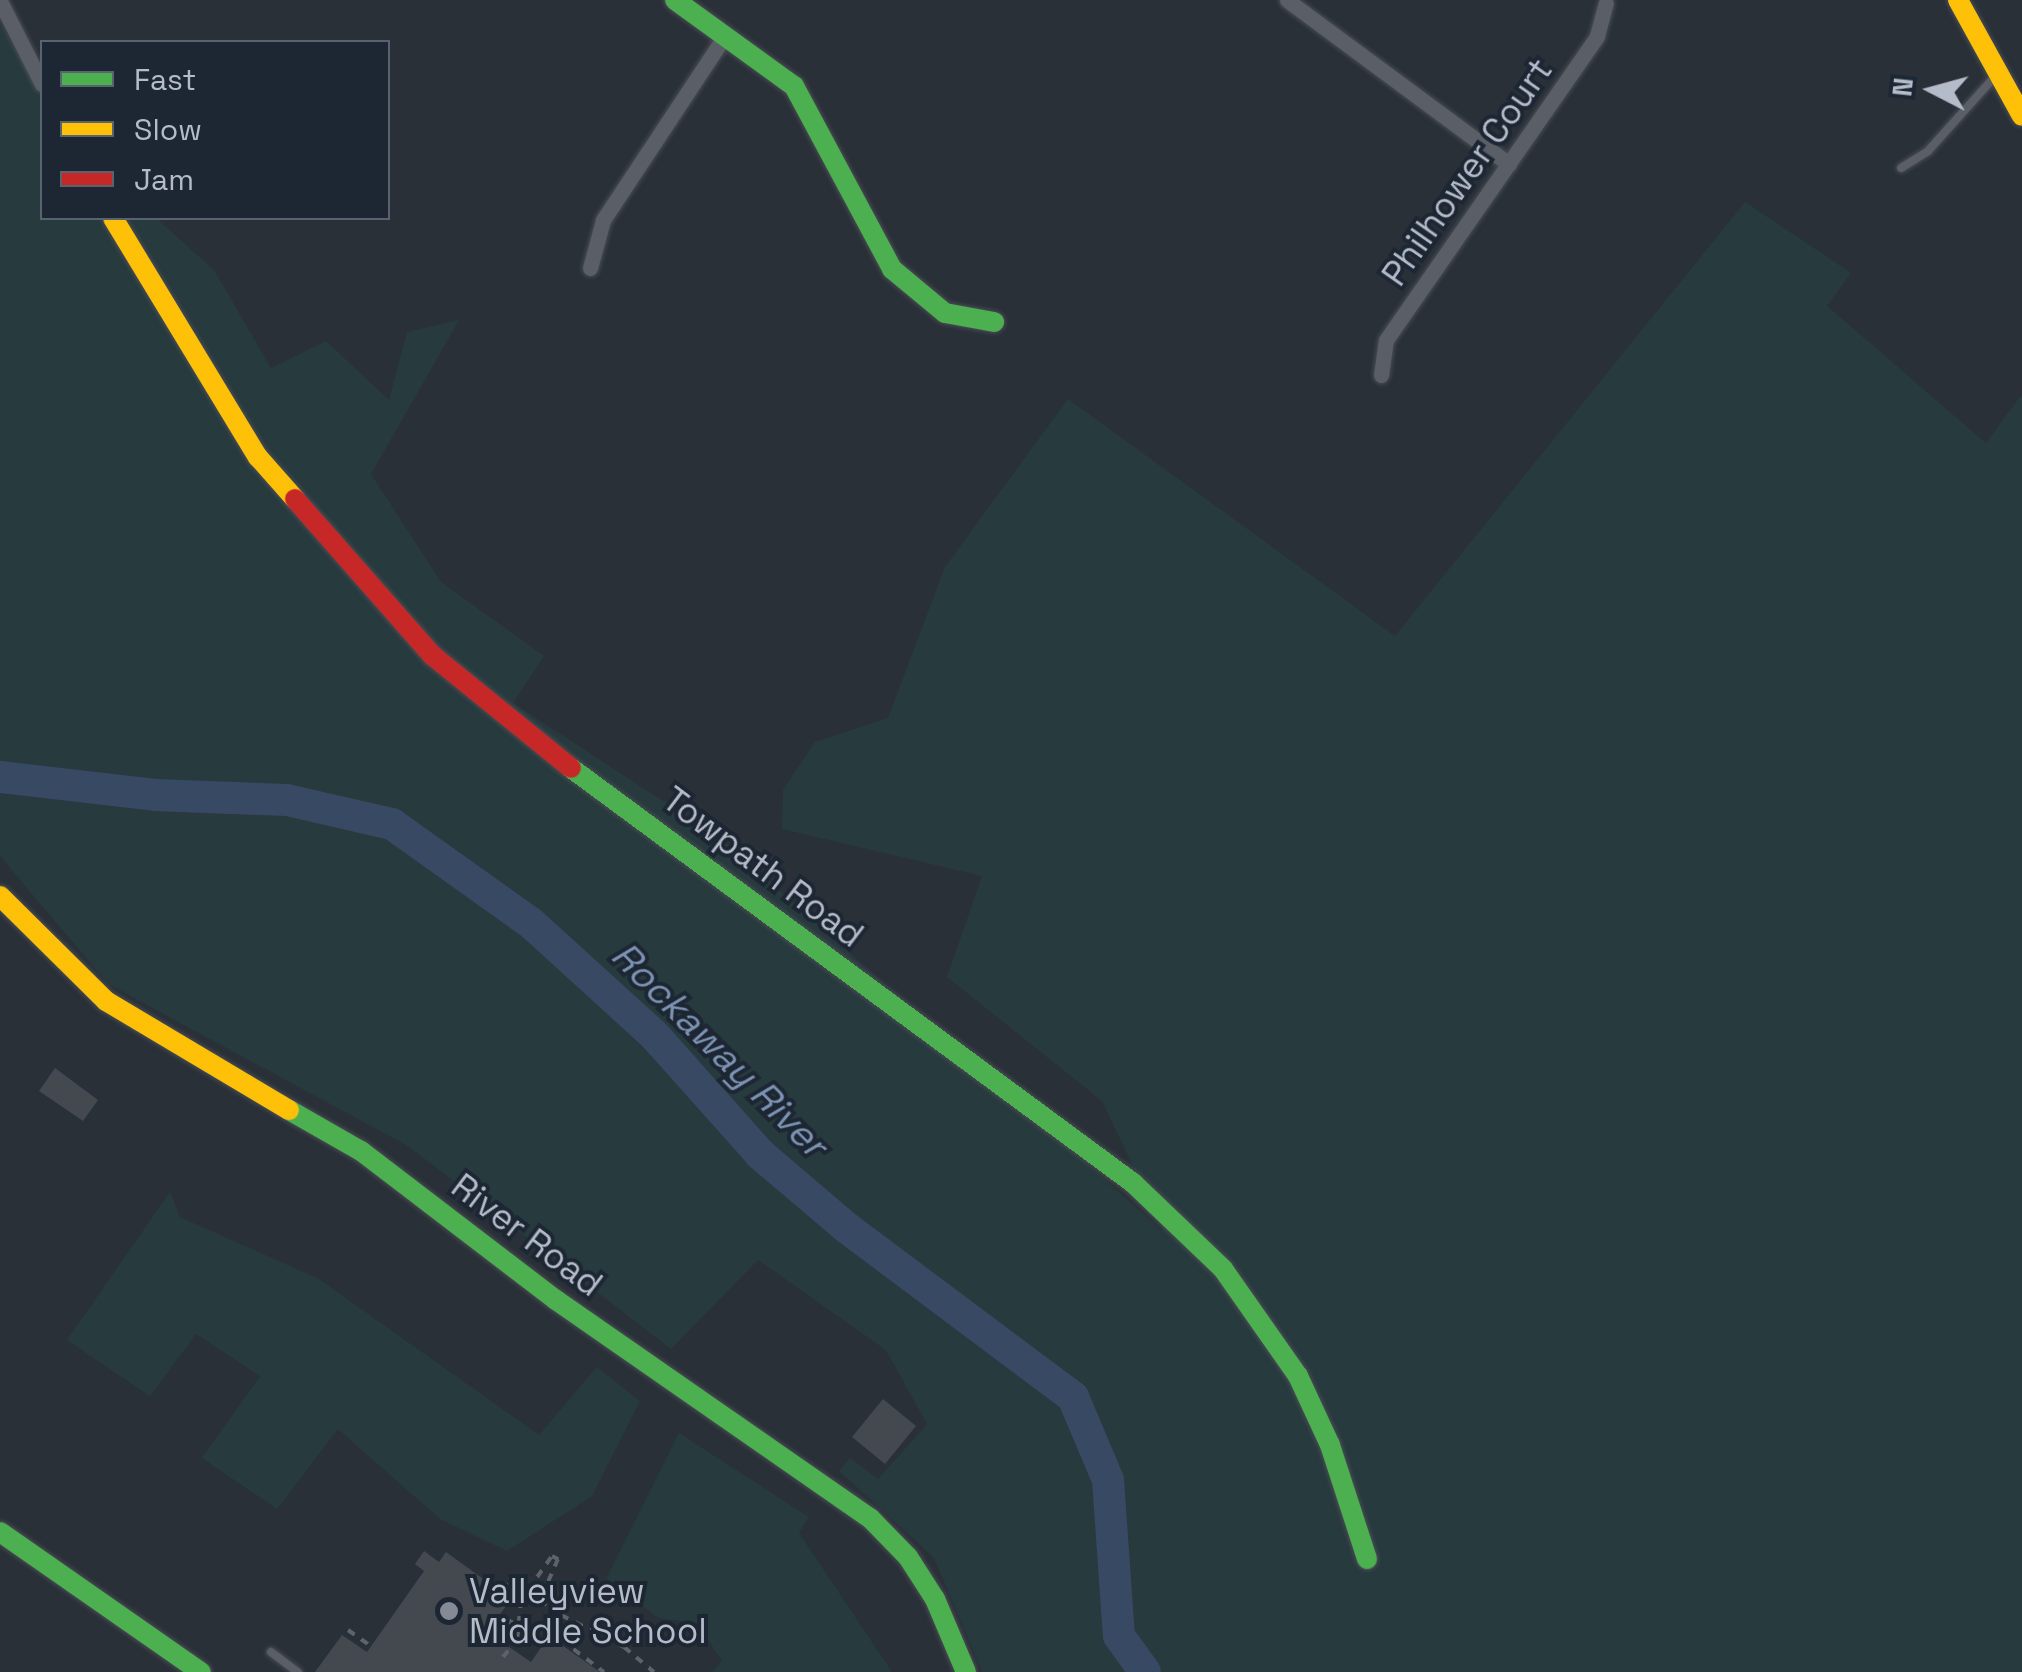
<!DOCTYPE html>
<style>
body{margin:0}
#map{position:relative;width:2022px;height:1672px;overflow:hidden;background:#2a3038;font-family:"Space Grotesk",sans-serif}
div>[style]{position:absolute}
.green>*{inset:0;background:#273a3e}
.river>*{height:32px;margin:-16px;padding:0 16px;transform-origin:16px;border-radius:16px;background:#384963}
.building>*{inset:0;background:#444950}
.path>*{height:4px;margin-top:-2px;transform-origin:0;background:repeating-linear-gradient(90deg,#5d636a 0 8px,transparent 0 16px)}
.roads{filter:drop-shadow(0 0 2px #484c53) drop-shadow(0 0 2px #484c53)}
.lane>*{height:8px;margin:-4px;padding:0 4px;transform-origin:4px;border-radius:4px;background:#5a5e66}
.street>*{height:15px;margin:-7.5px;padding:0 7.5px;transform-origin:7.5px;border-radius:7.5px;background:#5a5e66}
.fast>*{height:20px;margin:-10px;padding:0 10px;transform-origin:10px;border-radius:10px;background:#4caf50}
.slow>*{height:20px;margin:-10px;padding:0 10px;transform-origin:10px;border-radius:10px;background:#ffc107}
.jam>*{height:20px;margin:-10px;padding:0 10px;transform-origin:10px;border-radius:10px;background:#c62828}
.dots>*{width:28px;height:28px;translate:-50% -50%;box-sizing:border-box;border:5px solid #1d2633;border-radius:50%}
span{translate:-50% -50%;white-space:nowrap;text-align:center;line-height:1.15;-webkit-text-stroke:8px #1d2633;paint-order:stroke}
.street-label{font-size:35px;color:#b4bcc9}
.poi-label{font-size:35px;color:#b4bcc9}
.left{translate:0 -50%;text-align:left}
.water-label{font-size:38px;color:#7c92b1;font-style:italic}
.legend{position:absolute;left:40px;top:40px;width:350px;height:180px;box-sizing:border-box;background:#1d2633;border:2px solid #59626f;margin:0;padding:12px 18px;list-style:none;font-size:30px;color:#b4bcc9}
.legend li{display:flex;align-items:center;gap:20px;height:50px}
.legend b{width:50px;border:2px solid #59626f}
.north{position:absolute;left:1882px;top:40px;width:100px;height:100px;-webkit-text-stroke:8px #1d2633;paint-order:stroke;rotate:276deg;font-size:28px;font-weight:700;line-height:40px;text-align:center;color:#b4bcc9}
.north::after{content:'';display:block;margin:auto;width:35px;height:45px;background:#b4bcc9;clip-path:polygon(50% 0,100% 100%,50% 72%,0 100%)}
</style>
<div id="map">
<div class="green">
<div style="clip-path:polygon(0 26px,42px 82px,42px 218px,156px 218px,214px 270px,271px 368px,326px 341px,389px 400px,407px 332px,459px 320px,371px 474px,441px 582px,544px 656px,513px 703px,724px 841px,1164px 1232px,1102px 1101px,947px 977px,982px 876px,782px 829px,783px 790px,815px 742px,888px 718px,945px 567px,1068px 399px,1395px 636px,1745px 202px,1851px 273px,1827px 306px,1986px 443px,2022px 394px,2022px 1672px,982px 1672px,934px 1558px,839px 1471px,850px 1458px,878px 1479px,927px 1424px,886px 1350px,758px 1260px,671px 1349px,408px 1146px,108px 984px,0 856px)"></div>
<div style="clip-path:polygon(170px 1192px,180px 1217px,319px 1279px,539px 1435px,597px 1367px,640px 1401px,592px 1496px,507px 1551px,440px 1519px,338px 1429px,277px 1509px,202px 1458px,260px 1376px,196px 1334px,150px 1396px,67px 1340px)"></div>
<div style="clip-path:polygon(679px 1433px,809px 1517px,799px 1533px,892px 1672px,712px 1672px,722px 1661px,697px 1623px,659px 1618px,606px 1579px)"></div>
</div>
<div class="river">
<div style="left:0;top:777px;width:156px;rotate:6.6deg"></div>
<div style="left:155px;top:795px;width:132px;rotate:2.2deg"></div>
<div style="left:287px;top:800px;width:108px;rotate:12.9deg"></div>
<div style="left:392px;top:824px;width:171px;rotate:35.5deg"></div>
<div style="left:531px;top:923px;width:168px;rotate:42.3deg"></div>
<div style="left:655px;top:1036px;width:158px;rotate:48.3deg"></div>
<div style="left:760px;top:1154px;width:114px;rotate:40.4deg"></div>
<div style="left:847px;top:1228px;width:282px;rotate:36.8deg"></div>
<div style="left:1073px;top:1397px;width:90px;rotate:67.1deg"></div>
<div style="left:1108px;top:1480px;width:156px;rotate:86deg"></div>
<div style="left:1119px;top:1636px;width:44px;rotate:54.2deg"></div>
</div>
<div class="building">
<div style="clip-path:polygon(55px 1068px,98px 1100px,83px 1121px,39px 1091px)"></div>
<div style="clip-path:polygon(883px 1399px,916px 1426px,885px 1464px,852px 1437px)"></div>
<div style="clip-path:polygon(424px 1551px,439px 1562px,446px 1552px,511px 1599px,487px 1632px,531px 1662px,549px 1636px,600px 1672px,315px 1672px,342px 1635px,367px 1652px,424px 1571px,415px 1564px)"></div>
</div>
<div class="path">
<div style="left:509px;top:1577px;width:23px;rotate:34deg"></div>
<div style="left:528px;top:1590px;width:42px;rotate:-54.8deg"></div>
<div style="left:552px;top:1556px;width:7px;rotate:27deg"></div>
<div style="left:558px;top:1559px;width:45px;rotate:113.7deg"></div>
<div style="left:540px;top:1600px;width:24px;rotate:36deg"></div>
<div style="left:559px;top:1614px;width:34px;rotate:126deg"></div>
<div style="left:561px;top:1615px;width:71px;rotate:26.9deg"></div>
<div style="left:624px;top:1647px;width:39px;rotate:40deg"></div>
<div style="left:493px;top:1623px;width:15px;rotate:32deg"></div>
<div style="left:348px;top:1630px;width:28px;rotate:35deg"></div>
<div style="left:548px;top:1630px;width:70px;rotate:36.9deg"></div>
<div style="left:500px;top:1641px;width:26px;rotate:-61deg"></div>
<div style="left:503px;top:1657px;width:22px;rotate:-51deg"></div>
<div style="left:517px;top:1640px;width:38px;rotate:-84deg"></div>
<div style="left:521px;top:1602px;width:22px;rotate:-146deg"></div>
<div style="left:503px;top:1590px;width:14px;rotate:-56deg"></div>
</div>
<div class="roads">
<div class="lane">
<div style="left:1901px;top:168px;width:32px;rotate:-32deg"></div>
<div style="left:1928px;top:151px;width:103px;rotate:-48.1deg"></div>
<div style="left:271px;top:1652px;width:34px;rotate:37deg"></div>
</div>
<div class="street">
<div style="left:1287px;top:0;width:276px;rotate:36.5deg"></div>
<div style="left:0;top:1px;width:93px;rotate:63.2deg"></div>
<div style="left:590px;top:268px;width:50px;rotate:-74.8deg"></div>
<div style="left:603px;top:220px;width:221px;rotate:-56.5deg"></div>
<div style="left:1381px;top:375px;width:35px;rotate:-82deg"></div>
<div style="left:1386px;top:340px;width:370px;rotate:-55.2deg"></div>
<div style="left:1597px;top:36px;width:34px;rotate:-75deg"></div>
</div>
<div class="fast">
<div style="left:675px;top:0;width:147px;rotate:35.9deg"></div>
<div style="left:794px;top:86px;width:208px;rotate:61.8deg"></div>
<div style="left:892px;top:269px;width:69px;rotate:39.7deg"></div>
<div style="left:945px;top:313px;width:50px;rotate:10.4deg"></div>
<div style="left:571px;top:768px;width:699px;rotate:36.44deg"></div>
<div style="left:1133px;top:1183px;width:124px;rotate:43.7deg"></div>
<div style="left:1223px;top:1269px;width:131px;rotate:55deg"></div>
<div style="left:1298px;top:1376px;width:76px;rotate:65.1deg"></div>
<div style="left:1330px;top:1445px;width:120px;rotate:72deg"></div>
<div style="left:289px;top:1110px;width:83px;rotate:29.7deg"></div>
<div style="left:361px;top:1151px;width:245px;rotate:37.4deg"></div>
<div style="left:556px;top:1300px;width:382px;rotate:34.8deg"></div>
<div style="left:870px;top:1518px;width:54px;rotate:45.7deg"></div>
<div style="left:908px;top:1557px;width:50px;rotate:57.3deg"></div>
<div style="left:935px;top:1599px;width:79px;rotate:67deg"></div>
<div style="left:0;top:1532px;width:245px;rotate:34.9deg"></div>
</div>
<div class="slow">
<div style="left:1958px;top:0;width:132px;rotate:61.1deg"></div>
<div style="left:113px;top:218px;width:280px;rotate:58.8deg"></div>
<div style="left:258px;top:457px;width:56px;rotate:48.6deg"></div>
<div style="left:0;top:896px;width:149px;rotate:44.7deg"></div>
<div style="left:106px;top:1001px;width:213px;rotate:30.8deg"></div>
</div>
<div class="jam">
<div style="left:295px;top:499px;width:208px;rotate:48.7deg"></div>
<div style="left:432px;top:655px;width:179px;rotate:39.1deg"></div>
</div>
</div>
<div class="dots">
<div style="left:449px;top:1611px;background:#848b96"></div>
</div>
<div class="street-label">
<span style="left:1467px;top:172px;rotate:-55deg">Philhower Court</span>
<span style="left:763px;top:867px;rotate:37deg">Towpath Road</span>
<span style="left:527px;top:1235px;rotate:37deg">River Road</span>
</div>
<div class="poi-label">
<span class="left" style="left:469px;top:1611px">Valleyview<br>Middle School</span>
</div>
<div class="water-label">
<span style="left:719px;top:1050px;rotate:45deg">Rockaway River</span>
</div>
<ul class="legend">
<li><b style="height:12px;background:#4caf50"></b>Fast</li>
<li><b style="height:12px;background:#ffc107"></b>Slow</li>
<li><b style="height:12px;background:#c62828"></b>Jam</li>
</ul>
<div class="north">N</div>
</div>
